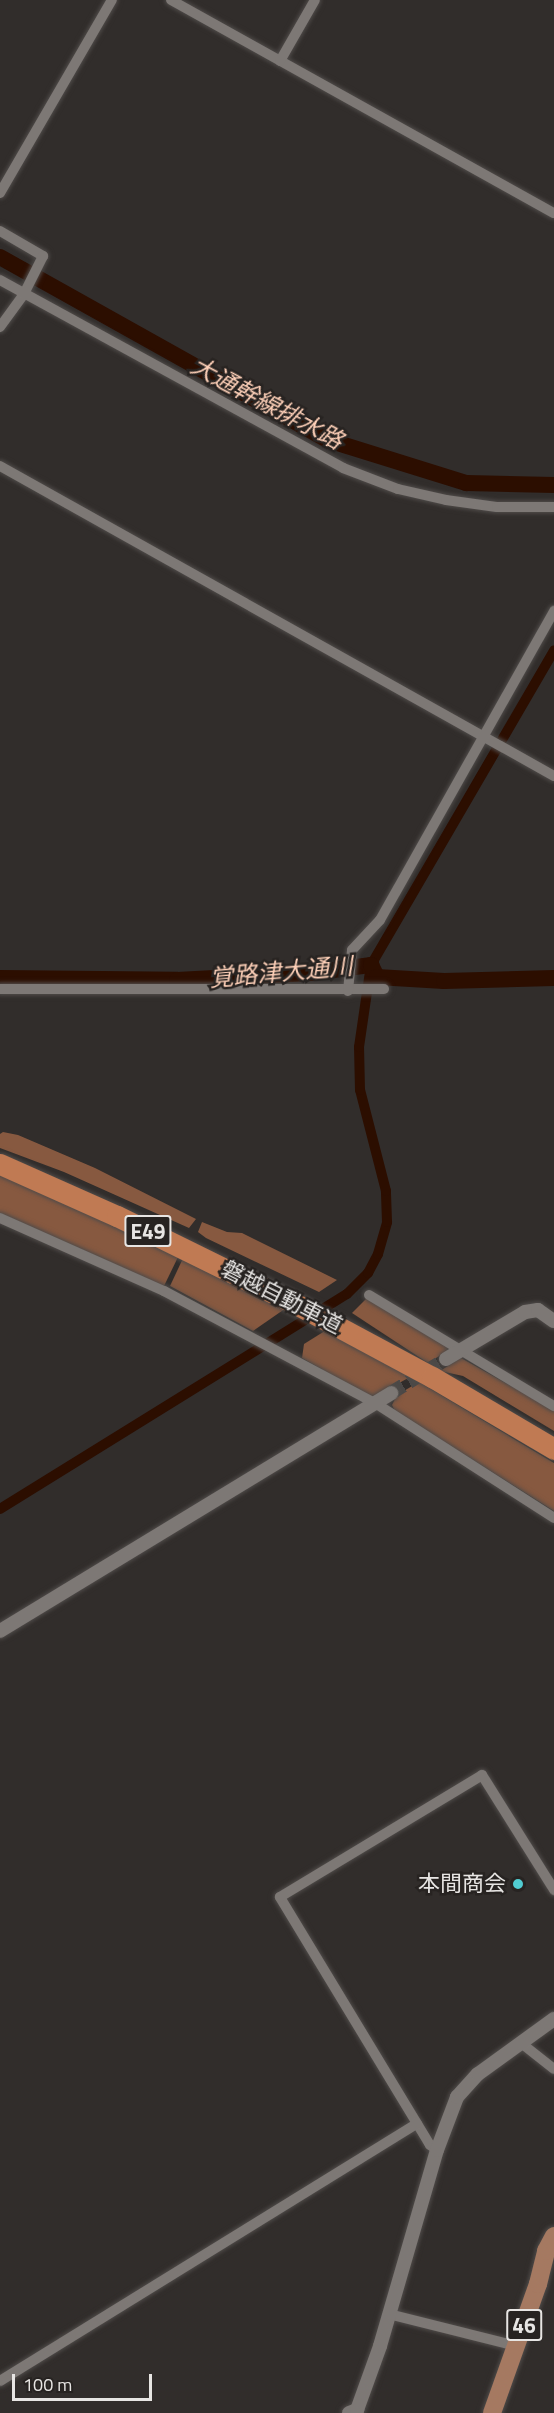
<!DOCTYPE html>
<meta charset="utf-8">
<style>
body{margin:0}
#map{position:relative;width:554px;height:2413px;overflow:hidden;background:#312d2b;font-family:"Titillium Web","Noto Sans JP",sans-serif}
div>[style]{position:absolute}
.forest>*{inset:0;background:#875940}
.canal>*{height:10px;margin:-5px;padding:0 5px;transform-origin:5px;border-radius:5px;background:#2c0e00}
.river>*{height:16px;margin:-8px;padding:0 8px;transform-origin:8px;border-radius:8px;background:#2c0e00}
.tertiary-tunnel>*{height:14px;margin-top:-7px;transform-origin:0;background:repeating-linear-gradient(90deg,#4c4947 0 14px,transparent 0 21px)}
.roads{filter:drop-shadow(0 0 2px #4f4b49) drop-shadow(0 0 2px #4f4b49)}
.minor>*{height:10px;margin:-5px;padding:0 5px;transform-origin:5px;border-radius:5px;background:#7d7875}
.tertiary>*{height:14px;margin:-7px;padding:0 7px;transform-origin:7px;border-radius:7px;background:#7d7875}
.primary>*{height:18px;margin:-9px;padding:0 9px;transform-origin:9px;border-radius:9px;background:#a57961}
.motorway>*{height:21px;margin:-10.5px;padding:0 10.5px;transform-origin:10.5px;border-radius:10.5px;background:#c07a53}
.dots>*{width:16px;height:16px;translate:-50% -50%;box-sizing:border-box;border:3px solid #272321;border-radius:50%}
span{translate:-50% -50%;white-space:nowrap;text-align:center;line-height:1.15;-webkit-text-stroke:5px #272321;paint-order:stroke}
.shield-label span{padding:2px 4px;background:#272321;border:2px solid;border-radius:4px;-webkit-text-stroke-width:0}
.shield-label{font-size:21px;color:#e7e5e3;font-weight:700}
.street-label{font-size:22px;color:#e7e5e3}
.poi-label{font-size:22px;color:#e7e5e3}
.right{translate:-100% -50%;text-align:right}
.water-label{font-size:24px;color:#fed0b8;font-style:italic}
.scale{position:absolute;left:12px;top:2374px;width:140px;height:27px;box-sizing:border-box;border:3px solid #e7e5e3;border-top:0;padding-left:8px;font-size:18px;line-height:21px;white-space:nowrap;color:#e7e5e3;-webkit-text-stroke:4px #272321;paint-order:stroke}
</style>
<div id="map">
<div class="forest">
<div style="clip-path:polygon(3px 1132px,18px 1135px,95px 1168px,196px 1219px,189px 1228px,64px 1172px,0 1148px,0 1134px)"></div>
<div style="clip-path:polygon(0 1175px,179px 1255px,164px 1286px,0 1213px)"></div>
<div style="clip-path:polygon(202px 1222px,227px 1232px,242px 1233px,337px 1280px,319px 1292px,206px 1238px,198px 1232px)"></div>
<div style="clip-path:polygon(185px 1254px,289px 1306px,253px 1331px,170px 1286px)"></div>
<div style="clip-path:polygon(368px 1297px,452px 1348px,428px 1363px,352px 1313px)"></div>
<div style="clip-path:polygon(328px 1329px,410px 1377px,372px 1398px,302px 1358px,304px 1344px)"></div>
<div style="clip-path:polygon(461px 1358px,554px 1410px,554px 1431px,463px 1376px,440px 1371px)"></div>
<div style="clip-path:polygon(419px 1382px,554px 1463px,554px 1511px,395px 1411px,392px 1405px,397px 1395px)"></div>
</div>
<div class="canal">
<div style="left:0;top:1509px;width:408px;rotate:-31.8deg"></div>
<div style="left:347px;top:1294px;width:30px;rotate:-45deg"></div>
<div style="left:368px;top:1273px;width:21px;rotate:-62deg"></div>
<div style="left:378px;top:1254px;width:33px;rotate:-74deg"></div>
<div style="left:387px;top:1222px;width:31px;rotate:-92deg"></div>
<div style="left:386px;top:1191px;width:104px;rotate:-104.4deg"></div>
<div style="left:360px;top:1090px;width:43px;rotate:-91.3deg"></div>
<div style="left:359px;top:1047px;width:83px;rotate:-81.7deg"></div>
<div style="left:371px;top:965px;width:364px;rotate:-59.8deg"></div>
</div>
<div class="river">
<div style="left:0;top:257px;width:376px;rotate:29.2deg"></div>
<div style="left:328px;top:440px;width:145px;rotate:17.3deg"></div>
<div style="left:466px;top:483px;width:88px;rotate:1.3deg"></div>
<div style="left:0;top:978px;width:177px;rotate:0.6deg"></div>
<div style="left:177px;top:980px;width:134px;rotate:-3deg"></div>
<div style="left:311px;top:973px;width:61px;rotate:-7.6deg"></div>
<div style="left:371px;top:965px;width:13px;rotate:63deg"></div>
<div style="left:377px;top:977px;width:67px;rotate:3.4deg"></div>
<div style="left:444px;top:981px;width:110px;rotate:-1.6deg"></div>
</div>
<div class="tertiary-tunnel">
<div style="left:391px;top:1393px;width:65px;rotate:-31.7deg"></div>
</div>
<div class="roads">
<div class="minor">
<div style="left:171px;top:0;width:438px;rotate:29.1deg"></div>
<div style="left:280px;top:61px;width:70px;rotate:-60.2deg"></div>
<div style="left:0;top:193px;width:223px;rotate:-59.9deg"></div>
<div style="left:0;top:231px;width:50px;rotate:30.2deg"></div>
<div style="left:43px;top:256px;width:42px;rotate:116.6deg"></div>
<div style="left:24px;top:294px;width:41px;rotate:126deg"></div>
<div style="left:0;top:280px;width:391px;rotate:28.7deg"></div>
<div style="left:343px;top:468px;width:59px;rotate:20.9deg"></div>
<div style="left:398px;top:489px;width:49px;rotate:12.9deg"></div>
<div style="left:446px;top:500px;width:51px;rotate:7.8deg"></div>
<div style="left:497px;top:507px;width:57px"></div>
<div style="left:0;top:466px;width:635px;rotate:29.23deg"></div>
<div style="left:0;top:989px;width:384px"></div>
<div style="left:348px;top:991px;width:41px;rotate:-84.4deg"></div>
<div style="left:352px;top:950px;width:41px;rotate:-47deg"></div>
<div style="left:380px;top:920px;width:355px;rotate:-60.6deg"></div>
<div style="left:0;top:1218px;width:180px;rotate:24deg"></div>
<div style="left:164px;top:1291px;width:239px;rotate:28deg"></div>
<div style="left:375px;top:1403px;width:213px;rotate:32.7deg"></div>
<div style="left:369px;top:1295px;width:216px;rotate:31deg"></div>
<div style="left:521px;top:2043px;width:42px;rotate:38.2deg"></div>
<div style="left:437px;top:2150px;width:9px;rotate:-144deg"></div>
<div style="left:430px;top:2145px;width:290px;rotate:-121.2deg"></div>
<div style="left:280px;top:1897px;width:236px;rotate:-31.1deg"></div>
<div style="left:482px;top:1775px;width:136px;rotate:57.9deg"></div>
<div style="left:389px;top:2314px;width:131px;rotate:14.1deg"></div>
<div style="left:0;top:2381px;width:490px;rotate:-31.7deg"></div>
</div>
<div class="tertiary">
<div style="left:446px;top:1359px;width:92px;rotate:-30.7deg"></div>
<div style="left:525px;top:1312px;width:13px;rotate:-9deg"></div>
<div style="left:538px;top:1310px;width:19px;rotate:35deg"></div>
<div style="left:0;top:1631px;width:458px;rotate:-31.3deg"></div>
<div style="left:349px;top:2413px;width:9px;rotate:-21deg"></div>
<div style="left:357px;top:2410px;width:68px;rotate:-70.2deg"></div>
<div style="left:380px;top:2346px;width:204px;rotate:-73.8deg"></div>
<div style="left:437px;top:2150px;width:57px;rotate:-69.3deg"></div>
<div style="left:457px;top:2097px;width:31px;rotate:-48deg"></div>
<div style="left:478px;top:2074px;width:94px;rotate:-35.9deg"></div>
</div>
<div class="primary">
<div style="left:492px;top:2413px;width:137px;rotate:-70.4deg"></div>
<div style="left:538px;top:2284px;width:34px;rotate:-76deg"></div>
<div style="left:546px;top:2251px;width:17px;rotate:-62deg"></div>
</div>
<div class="motorway">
<div style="left:0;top:1164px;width:128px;rotate:24deg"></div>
<div style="left:117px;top:1216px;width:197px;rotate:26.2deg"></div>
<div style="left:294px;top:1303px;width:157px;rotate:28.2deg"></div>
<div style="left:432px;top:1377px;width:142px;rotate:30.5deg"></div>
</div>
</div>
<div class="dots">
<div style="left:518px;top:1884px;background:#51ccd1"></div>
</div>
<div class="shield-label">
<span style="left:148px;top:1231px">E49</span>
<span style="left:524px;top:2325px">46</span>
</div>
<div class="street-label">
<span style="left:282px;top:1297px;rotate:27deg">磐越自動車道</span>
</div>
<div class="poi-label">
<span class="right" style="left:506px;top:1884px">本間商会</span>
</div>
<div class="water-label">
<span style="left:267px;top:403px;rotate:28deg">大通幹線排水路</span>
<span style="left:281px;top:972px;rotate:-5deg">覚路津大通川</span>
</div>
<div class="scale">100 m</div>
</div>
